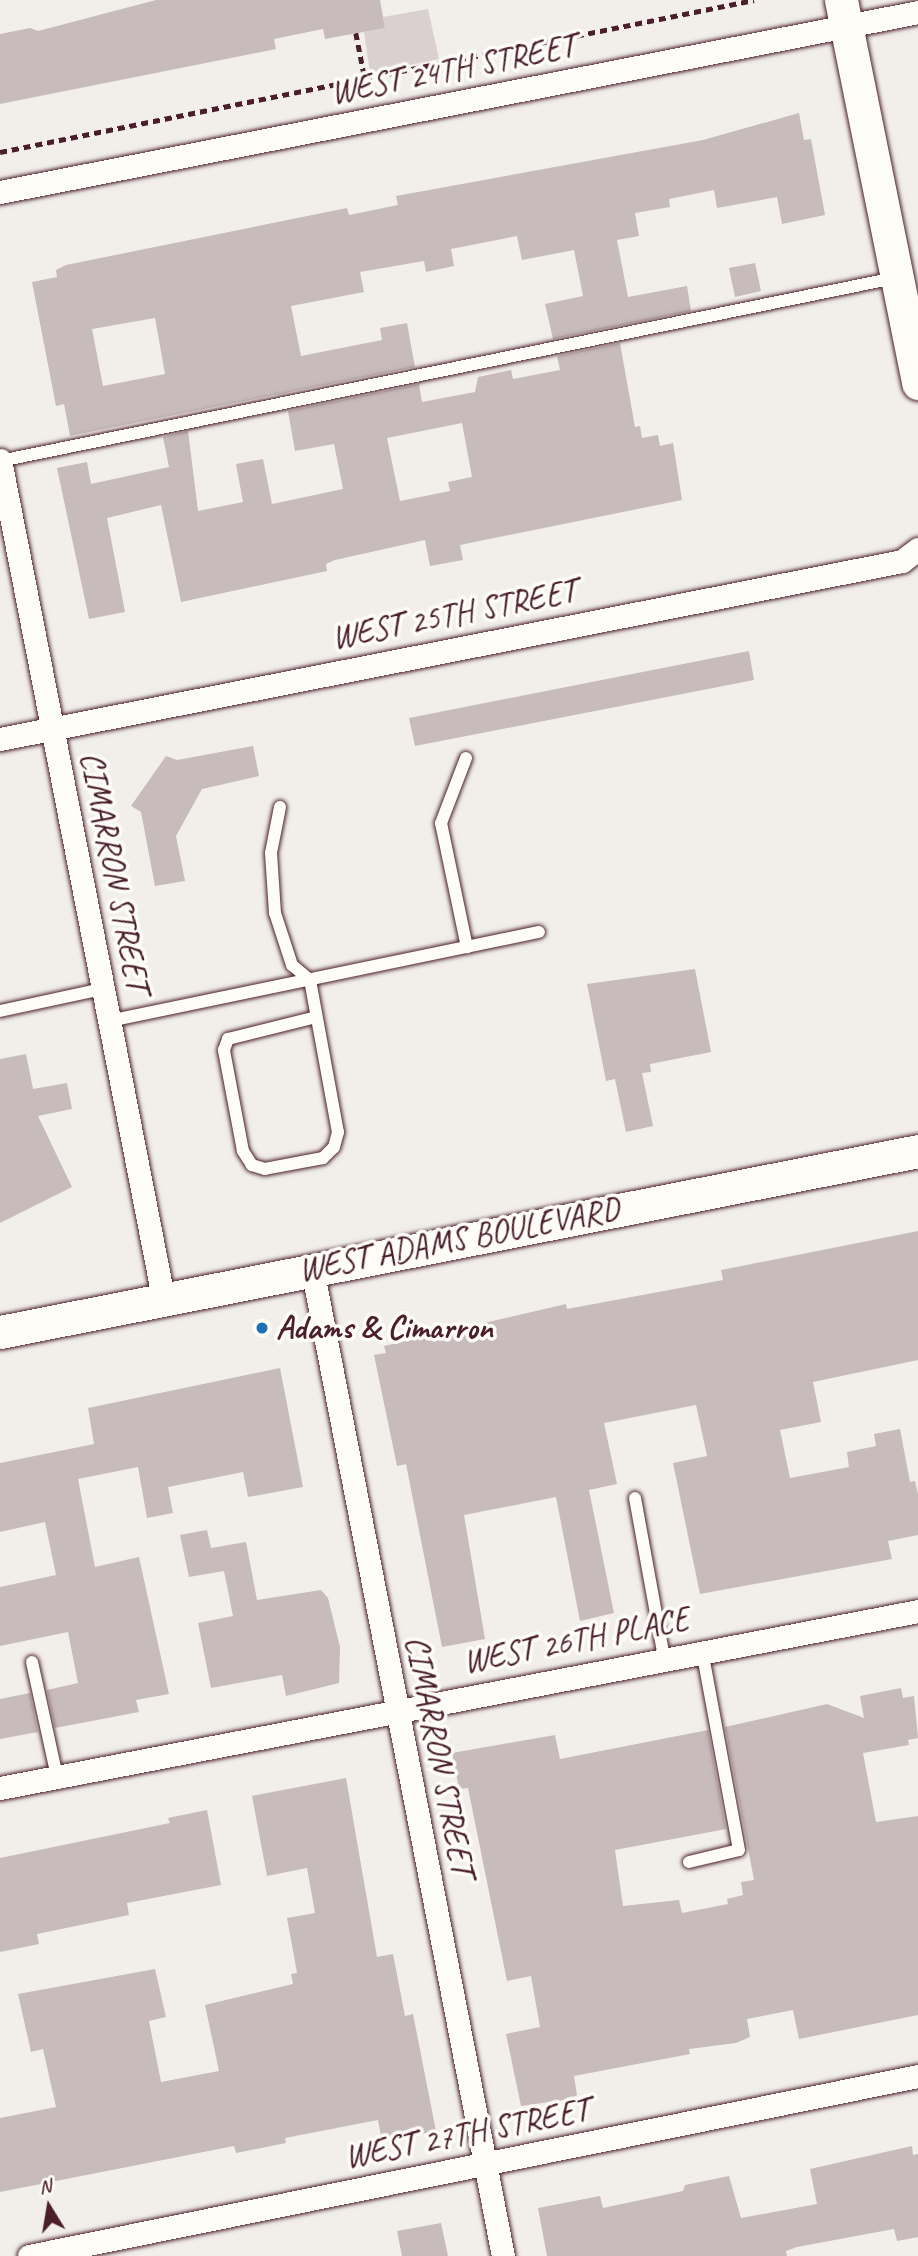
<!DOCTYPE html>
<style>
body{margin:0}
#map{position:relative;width:918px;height:2256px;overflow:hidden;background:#f2efeb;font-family:Caveat,sans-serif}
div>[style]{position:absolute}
.green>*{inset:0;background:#d9d0cf}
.building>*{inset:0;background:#c8bbbb}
.path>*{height:4.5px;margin-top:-2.25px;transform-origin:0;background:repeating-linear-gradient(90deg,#4a1f2b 0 7px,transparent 0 12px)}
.roads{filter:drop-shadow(0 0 2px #4a1f2b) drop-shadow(0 0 2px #4a1f2b)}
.lane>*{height:12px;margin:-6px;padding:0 6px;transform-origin:6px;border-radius:6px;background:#fdfcf7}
.street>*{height:23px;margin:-11.5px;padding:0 11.5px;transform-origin:11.5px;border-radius:11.5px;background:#fdfcf7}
.secondary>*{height:33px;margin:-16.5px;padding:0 16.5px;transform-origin:16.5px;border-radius:16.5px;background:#fdfcf7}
.dots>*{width:19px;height:19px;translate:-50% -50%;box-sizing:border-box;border:4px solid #fdfcf7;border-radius:50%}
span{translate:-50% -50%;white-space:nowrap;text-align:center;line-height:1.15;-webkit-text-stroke:7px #fdfcf7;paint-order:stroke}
.street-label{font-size:33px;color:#4a1f2b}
.poi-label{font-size:33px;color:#4a1f2b;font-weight:700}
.left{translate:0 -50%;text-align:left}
.north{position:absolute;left:14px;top:2172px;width:70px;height:70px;-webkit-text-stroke:5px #fdfcf7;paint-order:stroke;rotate:349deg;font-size:19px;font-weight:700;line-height:28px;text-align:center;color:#4a1f2b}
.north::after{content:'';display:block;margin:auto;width:24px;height:32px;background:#4a1f2b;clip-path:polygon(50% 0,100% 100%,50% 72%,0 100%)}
</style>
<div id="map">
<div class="green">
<div style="clip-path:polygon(428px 9px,439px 59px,370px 73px,364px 32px,385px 28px,383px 17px)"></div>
</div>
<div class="building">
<div style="clip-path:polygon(156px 0,380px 0,385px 28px,325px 39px,323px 29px,274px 39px,276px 49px,0 104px,0 34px,30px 28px,38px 31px)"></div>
<div style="clip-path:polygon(evenodd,799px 113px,804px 140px,811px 139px,825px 215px,782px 224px,777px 197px,717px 208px,714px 190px,669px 199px,670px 207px,635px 213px,639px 236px,617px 240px,628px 297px,687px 286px,691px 311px,553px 339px,545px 304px,583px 296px,574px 250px,522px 260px,517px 236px,451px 249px,454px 266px,426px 272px,424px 261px,360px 272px,364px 292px,291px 306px,301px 356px,382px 340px,380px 328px,407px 323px,415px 367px,70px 436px,64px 404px,56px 406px,32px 282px,57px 277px,56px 270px,66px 265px,347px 208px,349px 215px,398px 205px,396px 196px,703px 140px,799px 113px,155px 318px,165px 374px,103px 386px,92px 329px,155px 318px)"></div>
<div style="clip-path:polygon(755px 263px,761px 291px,735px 297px,729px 268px)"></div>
<div style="clip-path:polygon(evenodd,620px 343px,635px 427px,640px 426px,642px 438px,658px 435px,660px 446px,673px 443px,682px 500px,460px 545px,463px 560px,430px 566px,425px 540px,335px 560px,326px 564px,327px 571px,181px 602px,161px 505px,107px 518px,125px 612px,89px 619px,57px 468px,87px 462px,91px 484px,169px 467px,163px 437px,188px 431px,198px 511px,243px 502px,236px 464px,263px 459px,272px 504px,343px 489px,334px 444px,295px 451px,288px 411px,419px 384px,422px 402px,475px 392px,478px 377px,511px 370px,513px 379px,560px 370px,557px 356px,620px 343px,462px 423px,472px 477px,448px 482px,450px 491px,400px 501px,387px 438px,462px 423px)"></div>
<div style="clip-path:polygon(749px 651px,754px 680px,415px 746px,409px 718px)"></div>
<div style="clip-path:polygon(253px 746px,259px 776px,202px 789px,176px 836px,185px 881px,155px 886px,141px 812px,131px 806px,166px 756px,177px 760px)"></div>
<div style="clip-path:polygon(695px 969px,711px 1052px,650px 1064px,651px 1072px,642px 1073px,653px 1126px,626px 1132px,615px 1079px,606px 1081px,587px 984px)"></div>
<div style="clip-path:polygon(26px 1054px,33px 1089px,67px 1083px,72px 1109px,38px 1116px,72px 1187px,0 1223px,0 1059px)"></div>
<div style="clip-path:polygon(918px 1231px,918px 1360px,813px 1382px,821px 1422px,780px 1430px,790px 1478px,849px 1467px,847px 1452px,876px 1446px,874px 1434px,900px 1429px,910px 1482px,915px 1481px,918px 1494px,918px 1535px,888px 1541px,892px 1559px,700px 1594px,673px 1463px,707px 1456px,696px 1405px,604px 1423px,617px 1484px,589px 1490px,614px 1613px,580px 1621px,556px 1497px,464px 1515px,485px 1639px,442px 1647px,406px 1464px,397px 1466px,374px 1355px,386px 1353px,384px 1346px,566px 1304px,567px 1309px,723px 1280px,721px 1270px)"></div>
<div style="clip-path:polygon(280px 1368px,303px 1487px,248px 1497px,243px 1472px,168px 1487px,173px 1513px,147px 1518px,138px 1467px,78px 1479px,95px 1567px,139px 1557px,169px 1694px,136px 1700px,139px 1712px,55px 1728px,47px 1690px,78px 1683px,68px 1632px,0 1646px,0 1587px,56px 1575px,45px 1522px,0 1532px,0 1463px,94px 1444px,88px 1408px)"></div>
<div style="clip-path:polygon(207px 1530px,211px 1548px,246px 1542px,257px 1600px,321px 1590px,328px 1598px,340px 1647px,339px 1683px,286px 1696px,282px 1675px,211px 1688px,198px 1623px,233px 1616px,224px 1571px,189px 1577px,180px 1535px)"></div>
<div style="clip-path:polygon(901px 1688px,903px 1698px,914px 1696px,918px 1738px,908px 1740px,909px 1745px,863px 1753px,876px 1822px,918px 1816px,918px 2015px,799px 2039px,793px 2010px,747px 2019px,750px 2037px,736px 2043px,689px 2049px,690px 2054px,574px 2076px,577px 2095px,571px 2099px,521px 2106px,506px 2034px,540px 2027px,531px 1976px,507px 1981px,468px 1788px,459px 1789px,452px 1753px,555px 1735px,560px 1759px,708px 1730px,726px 1829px,615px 1850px,623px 1906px,679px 1900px,682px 1913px,728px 1904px,727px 1899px,743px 1895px,741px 1882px,754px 1880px,725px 1727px,827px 1704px,864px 1718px,860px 1696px)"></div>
<div style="clip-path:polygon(30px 1693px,38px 1732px,0 1739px,0 1699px)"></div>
<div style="clip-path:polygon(346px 1778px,377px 1957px,393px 1954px,405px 2016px,413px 2014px,436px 2131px,382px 2142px,378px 2120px,285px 2138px,286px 2143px,236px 2153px,234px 2146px,0 2192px,0 2118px,56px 2107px,43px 2049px,31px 2052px,18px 1994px,155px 1969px,166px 2017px,149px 2021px,161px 2082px,219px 2071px,205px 2005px,293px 1984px,291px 1974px,297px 1973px,287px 1918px,315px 1913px,307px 1868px,267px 1876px,252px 1796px)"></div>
<div style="clip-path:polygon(207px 1810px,221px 1885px,127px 1903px,129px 1915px,37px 1934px,39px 1944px,0 1952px,0 1858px,170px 1823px,168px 1818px)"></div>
<div style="clip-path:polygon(912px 2146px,913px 2155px,918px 2154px,918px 2237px,897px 2241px,894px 2229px,797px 2247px,786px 2251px,787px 2256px,547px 2256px,538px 2208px,600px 2196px,603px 2208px,683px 2191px,685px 2185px,729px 2176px,741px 2218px,817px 2204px,810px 2169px)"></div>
<div style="clip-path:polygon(441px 2223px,448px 2256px,402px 2256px,397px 2231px)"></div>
</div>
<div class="path">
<div style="left:356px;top:33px;width:62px;rotate:78.9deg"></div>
<div style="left:0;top:152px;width:769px;rotate:-11.4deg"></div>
</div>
<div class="roads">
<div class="lane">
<div style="left:0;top:461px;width:914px;rotate:-11.56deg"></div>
<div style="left:466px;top:758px;width:70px;rotate:111deg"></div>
<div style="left:441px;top:823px;width:127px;rotate:78.2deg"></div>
<div style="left:280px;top:807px;width:47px;rotate:101.1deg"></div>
<div style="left:271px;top:853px;width:60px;rotate:86.2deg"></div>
<div style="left:275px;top:913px;width:55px;rotate:71.9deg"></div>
<div style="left:292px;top:965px;width:23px;rotate:40deg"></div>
<div style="left:310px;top:980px;width:155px;rotate:79.6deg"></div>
<div style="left:338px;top:1132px;width:16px;rotate:105deg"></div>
<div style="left:334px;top:1147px;width:16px;rotate:135deg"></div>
<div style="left:323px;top:1158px;width:59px;rotate:169.3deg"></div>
<div style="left:265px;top:1169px;width:14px;rotate:-163deg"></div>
<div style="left:252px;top:1165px;width:17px;rotate:-123deg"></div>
<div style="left:243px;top:1151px;width:103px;rotate:-100.7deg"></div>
<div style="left:224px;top:1050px;width:12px;rotate:-70deg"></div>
<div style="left:228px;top:1039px;width:91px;rotate:-14deg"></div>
<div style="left:0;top:1011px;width:105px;rotate:-12.1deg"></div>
<div style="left:109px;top:1021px;width:439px;rotate:-11.7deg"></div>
<div style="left:635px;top:1498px;width:163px;rotate:79.7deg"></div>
<div style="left:32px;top:1662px;width:118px;rotate:77.7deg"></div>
<div style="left:689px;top:1862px;width:51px;rotate:-13.5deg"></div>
<div style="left:739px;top:1850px;width:202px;rotate:-100.5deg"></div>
</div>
<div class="street">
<div style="left:0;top:192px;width:935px;rotate:-11.09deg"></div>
<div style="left:0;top:460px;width:853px;rotate:78.98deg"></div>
<div style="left:0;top:739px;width:919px;rotate:-11.16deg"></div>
<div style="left:902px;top:561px;width:20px;rotate:-37deg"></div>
<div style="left:312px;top:1268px;width:1006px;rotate:79.06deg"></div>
<div style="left:0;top:1788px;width:935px;rotate:-10.91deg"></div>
<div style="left:29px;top:2256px;width:907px;rotate:-11.45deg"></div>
</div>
<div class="secondary">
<div style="left:841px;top:0;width:391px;rotate:78.6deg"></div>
<div style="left:0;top:1332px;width:936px;rotate:-11.15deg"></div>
</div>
</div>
<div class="dots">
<div style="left:262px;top:1328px;background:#1f6fb2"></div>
</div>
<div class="street-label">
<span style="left:453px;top:70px;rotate:-11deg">WEST 24TH STREET</span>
<span style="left:454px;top:615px;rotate:-11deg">WEST 25TH STREET</span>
<span style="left:114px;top:872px;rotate:79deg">CIMARRON STREET</span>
<span style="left:459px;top:1240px;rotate:-11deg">WEST ADAMS BOULEVARD</span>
<span style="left:576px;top:1641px;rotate:-11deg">WEST 26TH PLACE</span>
<span style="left:439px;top:1756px;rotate:79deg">CIMARRON STREET</span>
<span style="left:467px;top:2134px;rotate:-11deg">WEST 27TH STREET</span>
</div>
<div class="poi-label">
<span class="left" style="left:276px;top:1328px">Adams &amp; Cimarron</span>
</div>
<div class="north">N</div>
</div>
